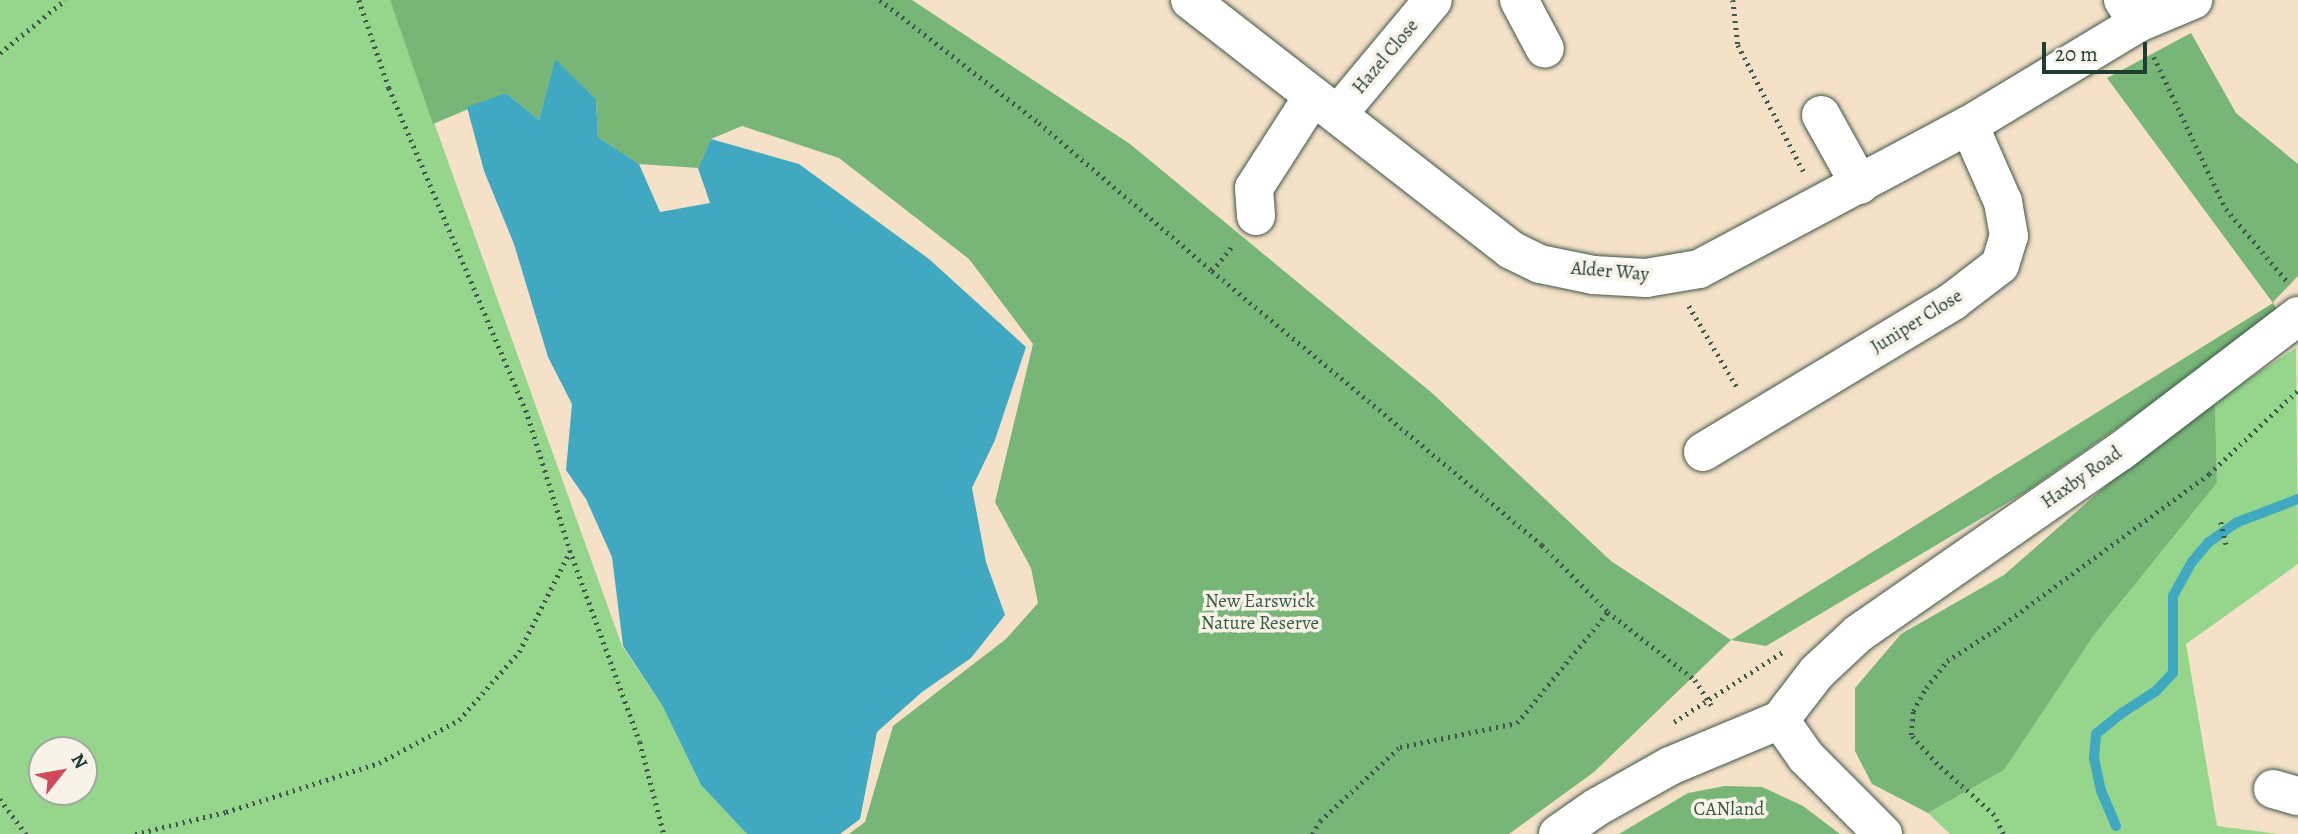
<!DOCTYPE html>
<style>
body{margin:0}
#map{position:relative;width:2298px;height:834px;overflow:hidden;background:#f4e1c7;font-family:Alegreya,serif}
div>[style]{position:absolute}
.green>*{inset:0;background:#95d58c}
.forest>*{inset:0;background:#78b678}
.water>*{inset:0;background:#40a8c0}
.stream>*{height:10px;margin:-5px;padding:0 5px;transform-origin:5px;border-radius:5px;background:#40a8c0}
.path>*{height:4.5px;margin-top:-2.25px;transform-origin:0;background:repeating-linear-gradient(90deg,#3f564a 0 2px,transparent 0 7px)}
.roads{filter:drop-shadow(0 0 2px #3f564a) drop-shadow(0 0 2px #3f564a)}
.minor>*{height:38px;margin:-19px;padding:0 19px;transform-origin:19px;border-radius:19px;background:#fff}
span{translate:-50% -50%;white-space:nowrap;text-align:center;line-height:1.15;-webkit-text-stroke:7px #f7f3e8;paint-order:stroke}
.street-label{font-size:19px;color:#1f3d34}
.park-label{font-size:19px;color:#375b46}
.north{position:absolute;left:28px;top:736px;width:70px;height:70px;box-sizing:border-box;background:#f7f3e8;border:2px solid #a1aaa0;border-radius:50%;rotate:59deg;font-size:19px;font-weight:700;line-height:28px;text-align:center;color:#1f3d34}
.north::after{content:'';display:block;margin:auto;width:24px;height:32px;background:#d1495b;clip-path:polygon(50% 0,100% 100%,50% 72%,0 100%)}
.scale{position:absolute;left:2042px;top:42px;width:105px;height:32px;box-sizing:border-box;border:4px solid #1f3d34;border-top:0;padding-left:9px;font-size:21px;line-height:24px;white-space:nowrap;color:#1f3d34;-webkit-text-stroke:5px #f7f3e8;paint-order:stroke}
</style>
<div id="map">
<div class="green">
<div style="clip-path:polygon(evenodd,0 0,390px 0,622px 646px,662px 705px,701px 785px,747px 834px,0 834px,0 0,42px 750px,84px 750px,84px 792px,42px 792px,42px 750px)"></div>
<div style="clip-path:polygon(2296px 348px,2298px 564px,2186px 644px,2217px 826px,2278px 834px,1950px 834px,1928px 813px,2004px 770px,2094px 635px,2217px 483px,2215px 401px)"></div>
</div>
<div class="forest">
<div style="clip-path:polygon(390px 0,912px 0,1130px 144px,1432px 393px,1611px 561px,1731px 640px,2273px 303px,2107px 78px,2191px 33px,2236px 113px,2298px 164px,2298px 276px,2273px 302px,2279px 315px,2024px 493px,1766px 646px,1731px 640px,1594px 772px,1509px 834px,849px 834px,865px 822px,893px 726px,1006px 639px,1038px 603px,1031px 568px,995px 502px,1033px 344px,969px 259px,839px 158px,742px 126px,711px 139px,698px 168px,639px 164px,598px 137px,596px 99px,555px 60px,539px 120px,506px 93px,433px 124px)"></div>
<div style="clip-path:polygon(2215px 401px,2217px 483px,2094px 635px,2004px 770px,1928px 813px,1872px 784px,1855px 751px,1855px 688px,1901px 634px,2004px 575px,2124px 470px)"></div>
<div style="clip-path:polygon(1725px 786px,1762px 787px,1803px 806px,1840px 834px,1619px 834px,1688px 793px)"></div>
</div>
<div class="water">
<div style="clip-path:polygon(555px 59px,596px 99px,598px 137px,639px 164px,660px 212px,710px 203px,698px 168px,711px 139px,799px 164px,929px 259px,1026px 347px,995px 440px,972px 488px,986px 562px,1005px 615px,971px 658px,922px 692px,877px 732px,860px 819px,840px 834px,747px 834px,701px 785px,662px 705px,623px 646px,612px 557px,586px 499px,566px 470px,572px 404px,548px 357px,514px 244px,484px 171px,467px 107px,506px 93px,539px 120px)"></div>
</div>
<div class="stream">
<div style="left:2116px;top:826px;width:38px;rotate:-113deg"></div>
<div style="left:2101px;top:791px;width:34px;rotate:-102deg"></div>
<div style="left:2094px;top:758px;width:24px;rotate:-85deg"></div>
<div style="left:2096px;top:734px;width:33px;rotate:-39deg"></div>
<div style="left:2122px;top:713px;width:40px;rotate:-32.9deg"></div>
<div style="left:2156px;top:691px;width:25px;rotate:-47deg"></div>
<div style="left:2173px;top:673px;width:77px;rotate:-90deg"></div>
<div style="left:2173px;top:596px;width:39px;rotate:-61deg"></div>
<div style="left:2192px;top:562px;width:26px;rotate:-50deg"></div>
<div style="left:2209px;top:542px;width:35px;rotate:-35deg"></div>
<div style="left:2238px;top:522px;width:64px;rotate:-21deg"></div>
</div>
<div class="path">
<div style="left:359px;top:0;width:93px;rotate:71.2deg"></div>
<div style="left:389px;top:88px;width:350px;rotate:67deg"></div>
<div style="left:526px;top:410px;width:147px;rotate:72.6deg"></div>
<div style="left:570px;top:550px;width:204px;rotate:70deg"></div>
<div style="left:640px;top:742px;width:95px;rotate:75.4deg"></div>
<div style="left:880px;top:0;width:201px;rotate:37.7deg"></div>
<div style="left:1039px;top:123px;width:228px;rotate:40.5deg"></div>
<div style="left:1212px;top:271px;width:429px;rotate:39.7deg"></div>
<div style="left:1542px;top:545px;width:94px;rotate:45.4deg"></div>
<div style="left:1608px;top:612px;width:110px;rotate:38deg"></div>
<div style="left:1695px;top:680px;width:35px;rotate:57deg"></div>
<div style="left:1733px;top:0;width:45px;rotate:83.7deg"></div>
<div style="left:1738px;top:45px;width:145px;rotate:62.6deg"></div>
<div style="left:0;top:53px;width:84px;rotate:-39.2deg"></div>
<div style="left:2154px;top:57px;width:168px;rotate:64.7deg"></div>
<div style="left:2226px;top:209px;width:96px;rotate:49.7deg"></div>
<div style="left:1212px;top:271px;width:33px;rotate:-51deg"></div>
<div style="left:1689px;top:306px;width:96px;rotate:59.4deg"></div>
<div style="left:2221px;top:522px;width:23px;rotate:77deg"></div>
<div style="left:1674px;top:722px;width:131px;rotate:-32.8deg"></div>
<div style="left:0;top:799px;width:44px;rotate:53.4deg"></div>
<div style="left:135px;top:834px;width:94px;rotate:-13.6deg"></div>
<div style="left:226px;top:812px;width:161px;rotate:-17.8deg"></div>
<div style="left:379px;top:763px;width:91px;rotate:-28.3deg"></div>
<div style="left:459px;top:720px;width:91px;rotate:-48.6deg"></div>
<div style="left:519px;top:652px;width:113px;rotate:-63.2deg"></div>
<div style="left:1312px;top:834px;width:15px;rotate:-58deg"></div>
<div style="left:1320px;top:821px;width:109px;rotate:-42.8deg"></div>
<div style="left:1400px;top:747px;width:119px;rotate:-11.6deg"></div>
<div style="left:1517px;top:723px;width:144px;rotate:-50.7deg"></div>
<div style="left:2003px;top:834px;width:21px;rotate:-115deg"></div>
<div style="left:1994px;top:815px;width:76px;rotate:-138.2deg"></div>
<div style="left:1937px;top:764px;width:39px;rotate:-132deg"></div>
<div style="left:1911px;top:735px;width:24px;rotate:-85deg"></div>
<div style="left:1913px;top:711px;width:26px;rotate:-61deg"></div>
<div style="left:1926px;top:688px;width:34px;rotate:-52deg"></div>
<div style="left:1947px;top:661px;width:61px;rotate:-32.9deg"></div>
<div style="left:1998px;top:628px;width:261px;rotate:-36.1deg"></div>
<div style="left:2209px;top:474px;width:122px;rotate:-43.3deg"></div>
</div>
<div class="roads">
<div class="minor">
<div style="left:1190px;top:0;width:407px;rotate:37.9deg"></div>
<div style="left:1511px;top:250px;width:32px;rotate:26deg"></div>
<div style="left:1540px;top:264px;width:54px;rotate:11.7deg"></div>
<div style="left:1593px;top:275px;width:53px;rotate:3.2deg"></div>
<div style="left:1646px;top:278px;width:54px;rotate:-9.6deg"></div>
<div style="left:1699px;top:269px;width:306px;rotate:-28.1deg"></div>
<div style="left:1969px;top:125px;width:197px;rotate:-31.1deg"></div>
<div style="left:1519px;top:0;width:55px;rotate:62deg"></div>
<div style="left:2123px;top:0;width:27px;rotate:57deg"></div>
<div style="left:2138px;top:23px;width:60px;rotate:-22.7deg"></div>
<div style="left:1338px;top:114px;width:148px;rotate:-50.2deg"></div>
<div style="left:1821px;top:115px;width:80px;rotate:60.9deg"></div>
<div style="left:1256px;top:216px;width:28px;rotate:-94deg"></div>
<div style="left:1254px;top:188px;width:109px;rotate:-57.3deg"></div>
<div style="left:1703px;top:452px;width:292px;rotate:-31.1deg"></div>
<div style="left:1953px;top:301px;width:59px;rotate:-37.5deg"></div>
<div style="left:2000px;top:265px;width:30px;rotate:-73deg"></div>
<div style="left:2009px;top:236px;width:35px;rotate:-100deg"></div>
<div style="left:2003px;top:202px;width:84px;rotate:-113.8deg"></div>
<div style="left:1780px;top:720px;width:45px;rotate:54.9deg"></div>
<div style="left:1806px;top:757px;width:109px;rotate:45deg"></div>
<div style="left:2273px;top:789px;width:26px;rotate:16deg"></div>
<div style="left:1558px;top:834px;width:47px;rotate:-34.7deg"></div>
<div style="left:1597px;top:807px;width:84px;rotate:-29.3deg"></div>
<div style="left:1670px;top:766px;width:119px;rotate:-22.7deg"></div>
<div style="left:1780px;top:720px;width:61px;rotate:-52.4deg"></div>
<div style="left:1817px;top:672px;width:57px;rotate:-42.9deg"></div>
<div style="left:1859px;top:633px;width:319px;rotate:-34.8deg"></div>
<div style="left:2121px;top:451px;width:223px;rotate:-37.3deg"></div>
</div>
</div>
<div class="street-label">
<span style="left:1386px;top:57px;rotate:-50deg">Hazel Close</span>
<span style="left:1610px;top:272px;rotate:5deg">Alder Way</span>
<span style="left:1917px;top:322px;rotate:-32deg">Juniper Close</span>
<span style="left:2082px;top:478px;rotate:-35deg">Haxby Road</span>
</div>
<div class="park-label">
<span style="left:1260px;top:613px">New Earswick<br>Nature Reserve</span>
<span style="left:1729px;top:810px">CANland</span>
</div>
<div class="north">N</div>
<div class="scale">20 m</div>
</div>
